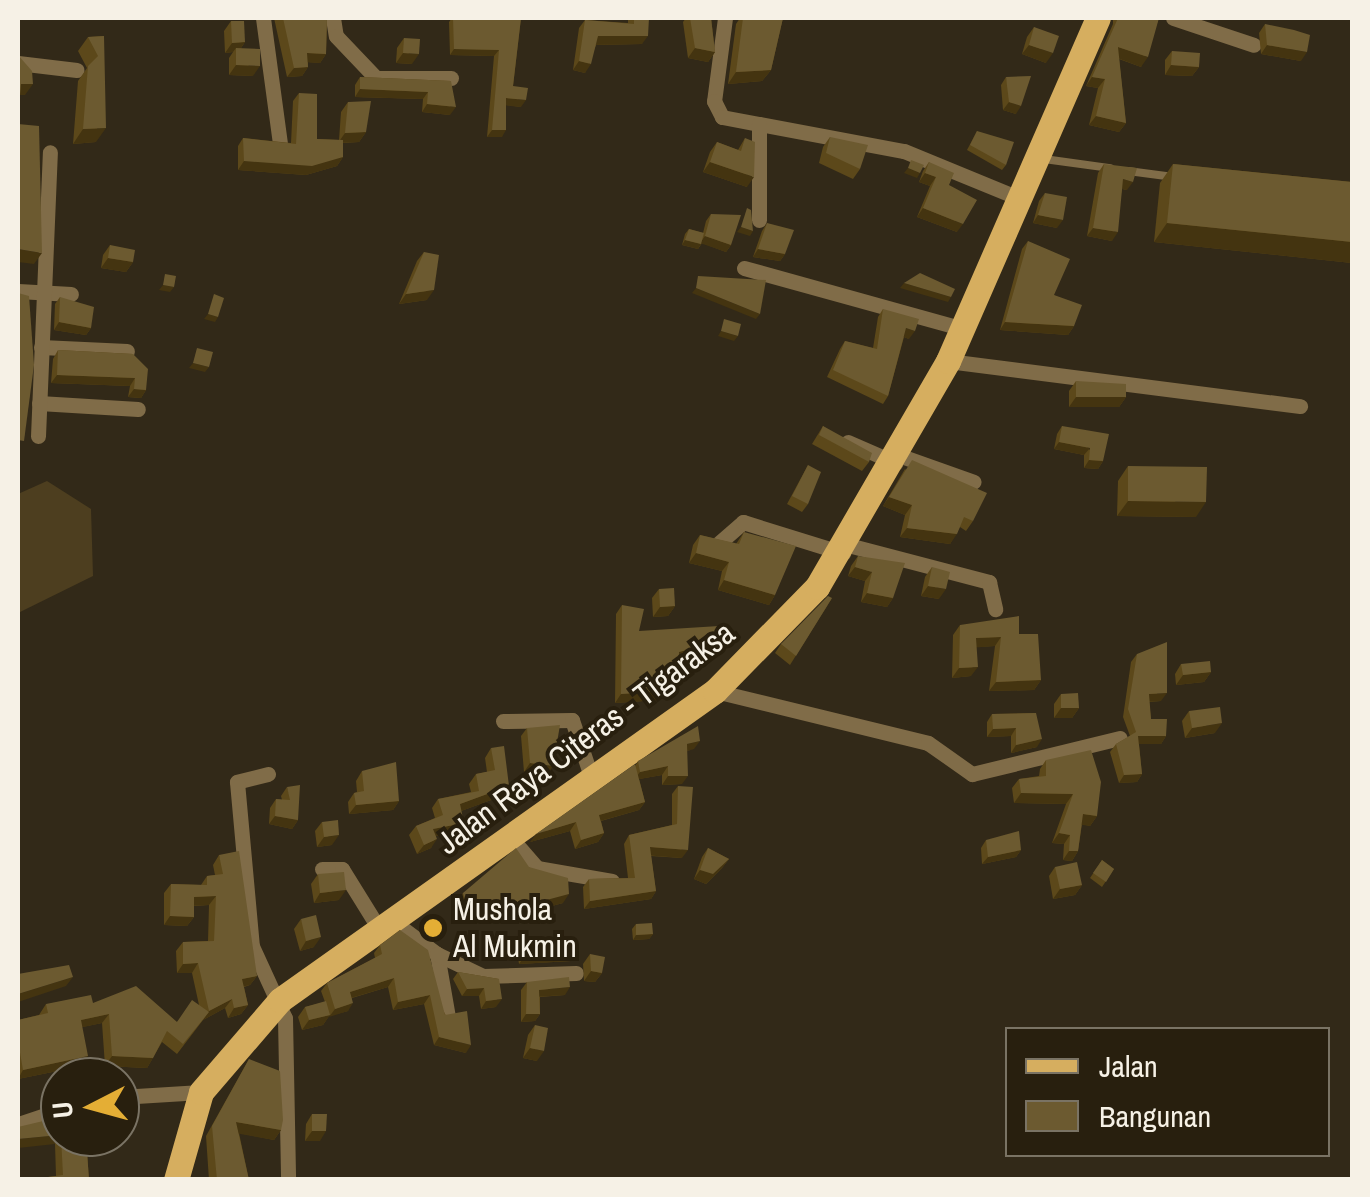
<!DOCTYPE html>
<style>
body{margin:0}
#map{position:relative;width:1370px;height:1197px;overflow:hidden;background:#322918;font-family:"Archivo Narrow",sans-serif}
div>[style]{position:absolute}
.green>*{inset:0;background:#4d3e1f}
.service>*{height:8px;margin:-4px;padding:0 4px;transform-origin:4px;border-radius:4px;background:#806c48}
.minor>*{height:15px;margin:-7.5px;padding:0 7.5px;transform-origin:7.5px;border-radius:7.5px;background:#806c48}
.primary>*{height:25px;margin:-12.5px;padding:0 12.5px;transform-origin:12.5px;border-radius:12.5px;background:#d6ae5f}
.wall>*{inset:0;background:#5c481a}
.shaded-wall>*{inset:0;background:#443410}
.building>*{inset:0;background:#6c5a30}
.dots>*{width:28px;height:28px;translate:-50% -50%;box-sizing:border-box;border:5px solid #281f0e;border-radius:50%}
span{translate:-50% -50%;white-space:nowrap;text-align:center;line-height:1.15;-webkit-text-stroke:8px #281f0e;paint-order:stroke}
.street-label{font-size:32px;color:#f6f1e6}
.poi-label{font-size:32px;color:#f6f1e6}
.left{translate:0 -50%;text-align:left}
.frame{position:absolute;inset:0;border:20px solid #f6f1e6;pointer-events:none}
.legend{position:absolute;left:1005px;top:1027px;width:325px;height:130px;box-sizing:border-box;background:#281f0e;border:2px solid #7a7364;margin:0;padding:12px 18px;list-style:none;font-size:30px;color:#f6f1e6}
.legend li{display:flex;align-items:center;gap:20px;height:50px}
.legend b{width:50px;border:2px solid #7a7364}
.north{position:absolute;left:40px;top:1057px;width:100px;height:100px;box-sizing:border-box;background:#281f0e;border:2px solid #7a7364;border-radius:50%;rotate:264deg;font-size:28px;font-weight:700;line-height:40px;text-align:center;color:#f6f1e6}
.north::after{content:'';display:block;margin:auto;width:35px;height:45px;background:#e4ae35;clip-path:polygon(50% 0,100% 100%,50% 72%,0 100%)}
</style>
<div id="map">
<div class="green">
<div style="clip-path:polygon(47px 481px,91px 509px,93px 576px,18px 613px,18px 494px)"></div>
</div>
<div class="service">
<div style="left:1044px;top:159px;width:67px;rotate:7.8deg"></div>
<div style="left:1128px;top:171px;width:46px;rotate:7.4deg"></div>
</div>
<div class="minor">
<div style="left:263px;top:18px;width:126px;rotate:82.3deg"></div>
<div style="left:333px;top:18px;width:18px;rotate:81deg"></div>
<div style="left:336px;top:36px;width:58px;rotate:46.4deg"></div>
<div style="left:376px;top:78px;width:75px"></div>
<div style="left:725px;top:18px;width:84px;rotate:97.5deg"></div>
<div style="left:714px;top:101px;width:18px;rotate:63deg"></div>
<div style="left:722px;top:117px;width:185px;rotate:10.6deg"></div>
<div style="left:904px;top:151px;width:121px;rotate:22.3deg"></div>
<div style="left:1173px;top:18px;width:85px;rotate:18.4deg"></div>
<div style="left:18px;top:63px;width:59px;rotate:6.8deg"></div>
<div style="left:759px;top:124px;width:96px;rotate:90deg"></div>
<div style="left:744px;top:268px;width:225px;rotate:15.5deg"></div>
<div style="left:18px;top:291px;width:53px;rotate:3.2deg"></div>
<div style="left:41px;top:347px;width:86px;rotate:2.7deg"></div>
<div style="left:948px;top:361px;width:355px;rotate:7.3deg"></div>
<div style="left:39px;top:403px;width:99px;rotate:3.5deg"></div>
<div style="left:38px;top:436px;width:284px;rotate:-87.6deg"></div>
<div style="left:848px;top:442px;width:52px;rotate:23.6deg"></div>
<div style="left:901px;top:456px;width:77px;rotate:19.6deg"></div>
<div style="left:719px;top:543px;width:32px;rotate:-41deg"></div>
<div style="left:743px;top:522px;width:105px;rotate:17.2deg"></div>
<div style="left:848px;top:545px;width:146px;rotate:14.7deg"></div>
<div style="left:989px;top:582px;width:28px;rotate:77deg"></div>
<div style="left:715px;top:691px;width:219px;rotate:13.7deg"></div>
<div style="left:928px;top:743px;width:54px;rotate:35.2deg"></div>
<div style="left:972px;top:774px;width:152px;rotate:-13.7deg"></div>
<div style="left:503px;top:721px;width:69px;rotate:-0.8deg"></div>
<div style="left:572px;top:720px;width:62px;rotate:71.3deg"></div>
<div style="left:268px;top:774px;width:32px;rotate:166deg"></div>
<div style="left:237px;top:782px;width:165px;rotate:84.8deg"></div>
<div style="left:252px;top:946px;width:79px;rotate:65.4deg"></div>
<div style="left:285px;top:1018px;width:162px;rotate:88.9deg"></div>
<div style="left:511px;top:838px;width:40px;rotate:49deg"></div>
<div style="left:537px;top:868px;width:76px;rotate:9.8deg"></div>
<div style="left:322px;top:869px;width:20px"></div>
<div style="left:342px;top:869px;width:68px;rotate:58.2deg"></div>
<div style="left:390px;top:919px;width:59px;rotate:36.7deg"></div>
<div style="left:437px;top:954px;width:64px;rotate:80.1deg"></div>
<div style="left:437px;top:954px;width:51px;rotate:25.6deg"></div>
<div style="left:483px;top:976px;width:93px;rotate:-1.8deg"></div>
<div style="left:120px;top:1097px;width:81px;rotate:-3.5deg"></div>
<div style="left:18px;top:1124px;width:44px;rotate:-18.4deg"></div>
</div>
<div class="primary">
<div style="left:176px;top:1180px;width:91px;rotate:-74.1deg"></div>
<div style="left:201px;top:1092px;width:121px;rotate:-49.3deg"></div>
<div style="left:280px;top:1000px;width:534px;rotate:-35.39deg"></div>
<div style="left:715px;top:691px;width:146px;rotate:-45.6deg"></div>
<div style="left:817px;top:587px;width:261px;rotate:-59.9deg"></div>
<div style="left:948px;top:361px;width:374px;rotate:-66.4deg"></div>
</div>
<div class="wall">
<div style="clip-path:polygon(274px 18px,327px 18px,326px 54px,320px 63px,308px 62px,308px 67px,302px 76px,287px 77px)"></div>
<div style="clip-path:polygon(452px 18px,521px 18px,513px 86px,521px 107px,506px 105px,502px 137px,487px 137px,494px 56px,450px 55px,449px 22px)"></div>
<div style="clip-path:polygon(628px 18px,649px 18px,642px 44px,596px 45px,585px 73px,573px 70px,579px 28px,585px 20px,628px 23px)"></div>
<div style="clip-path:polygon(686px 18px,711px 18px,715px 52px,708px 62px,688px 58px,683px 22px)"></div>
<div style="clip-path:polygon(740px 18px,783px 18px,771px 70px,762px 81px,728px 84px,736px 24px)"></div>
<div style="clip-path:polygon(1113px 18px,1159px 18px,1141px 67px,1119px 59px,1126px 123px,1119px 132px,1089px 125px,1098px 88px,1086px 86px,1113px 24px)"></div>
<div style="clip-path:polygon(231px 21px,245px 42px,241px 48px,253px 76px,229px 75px,229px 58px,233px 52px,225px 53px,224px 31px)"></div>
<div style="clip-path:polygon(1265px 24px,1301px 61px,1261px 54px,1259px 33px)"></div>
<div style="clip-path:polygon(1034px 27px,1046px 63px,1022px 54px,1027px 37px)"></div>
<div style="clip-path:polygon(104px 36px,96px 142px,73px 144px,78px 81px,87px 68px,78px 51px,88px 37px)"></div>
<div style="clip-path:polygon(404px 38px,412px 64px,396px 63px,397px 48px)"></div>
<div style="clip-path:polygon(1172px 51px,1199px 67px,1192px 76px,1165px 75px,1165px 60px)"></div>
<div style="clip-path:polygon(360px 77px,451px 81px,450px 115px,422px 112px,423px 99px,355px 97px,355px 85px)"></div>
<div style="clip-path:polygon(1006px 77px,1016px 114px,1003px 110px,1001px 85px)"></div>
<div style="clip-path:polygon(299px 93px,317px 139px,339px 140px,341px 112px,348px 102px,366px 132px,359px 142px,343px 143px,343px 157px,337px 166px,306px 175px,238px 170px,238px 146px,243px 138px,291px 143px,293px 101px)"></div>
<div style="clip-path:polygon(977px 131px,1006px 165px,1002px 170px,967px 150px)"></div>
<div style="clip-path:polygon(830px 137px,860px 169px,853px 179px,819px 163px,823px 147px)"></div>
<div style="clip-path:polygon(745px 138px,747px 187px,703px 172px,710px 152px,717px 142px,738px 150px)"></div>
<div style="clip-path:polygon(929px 162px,949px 185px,957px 232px,917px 217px,930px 186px,919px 182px,923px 171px)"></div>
<div style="clip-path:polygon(1104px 164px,1127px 190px,1122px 189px,1112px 241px,1087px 236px,1098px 173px)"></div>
<div style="clip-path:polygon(1173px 164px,1352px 182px,1352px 263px,1154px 242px,1160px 183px)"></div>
<div style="clip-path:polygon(1045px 193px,1057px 228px,1033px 223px,1039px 201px)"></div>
<div style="clip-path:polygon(711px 214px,731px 245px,726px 252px,702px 243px,698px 249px,682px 245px,685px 234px,689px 229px,703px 233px,706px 221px)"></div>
<div style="clip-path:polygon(767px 223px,785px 254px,780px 261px,753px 257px,762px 231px)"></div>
<div style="clip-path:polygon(1028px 241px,1054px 295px,1074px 326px,1068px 335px,1000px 330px,1022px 249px)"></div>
<div style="clip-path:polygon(110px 245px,133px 262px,126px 272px,101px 268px,103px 255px)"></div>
<div style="clip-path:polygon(424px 252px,427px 300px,399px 304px,417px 261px)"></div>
<div style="clip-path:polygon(60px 297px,91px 328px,86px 335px,54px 330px,55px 304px)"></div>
<div style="clip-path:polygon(883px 309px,909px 339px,904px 337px,888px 396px,883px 404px,827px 377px,840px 349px,845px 341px,873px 348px,878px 317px)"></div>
<div style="clip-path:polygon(58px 350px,133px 354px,146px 390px,141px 398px,128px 397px,130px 386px,51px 383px,53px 359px)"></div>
<div style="clip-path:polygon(1076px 381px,1126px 397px,1119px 407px,1069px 407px,1069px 391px)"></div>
<div style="clip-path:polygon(823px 426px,869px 462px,862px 471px,812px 444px)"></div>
<div style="clip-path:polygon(1062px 426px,1103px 461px,1098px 469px,1084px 468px,1084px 455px,1054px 449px,1057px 434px)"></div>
<div style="clip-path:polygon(808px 465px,808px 504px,802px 512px,787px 504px)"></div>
<div style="clip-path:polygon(1128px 466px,1196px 517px,1117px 516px,1118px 481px)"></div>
<div style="clip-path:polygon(905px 469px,973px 521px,966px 531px,960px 527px,950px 544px,900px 537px,905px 515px,883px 506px)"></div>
<div style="clip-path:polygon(744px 532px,775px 595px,769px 605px,718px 590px,722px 571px,689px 563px,693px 545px,700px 535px,736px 544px)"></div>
<div style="clip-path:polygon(858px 556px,893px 598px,887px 607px,861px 602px,865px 581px,848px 576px,851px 566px)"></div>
<div style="clip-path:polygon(932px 567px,939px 599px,921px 596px,925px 577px)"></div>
<div style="clip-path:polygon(659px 589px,675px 606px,668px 616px,653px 617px,652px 598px)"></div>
<div style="clip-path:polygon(832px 598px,790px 665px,775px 653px,781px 644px)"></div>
<div style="clip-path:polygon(622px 605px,639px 631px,721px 641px,714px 650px,680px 659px,674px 677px,664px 678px,658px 700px,615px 703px,616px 614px)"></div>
<div style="clip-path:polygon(960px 625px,1019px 634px,1041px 680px,1034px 690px,989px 691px,995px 646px,976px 647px,971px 676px,952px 678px,953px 635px)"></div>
<div style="clip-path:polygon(1137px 654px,1161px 701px,1149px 702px,1151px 719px,1166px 736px,1161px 744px,1139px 744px,1142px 774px,1137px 782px,1119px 783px,1110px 752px,1116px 744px,1130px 736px,1123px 717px,1131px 662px)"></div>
<div style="clip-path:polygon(1181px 664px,1211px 672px,1204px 682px,1176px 685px,1175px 674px)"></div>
<div style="clip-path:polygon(1061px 694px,1079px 708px,1072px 718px,1054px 718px,1054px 704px)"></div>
<div style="clip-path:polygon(1189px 711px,1215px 733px,1185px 738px,1182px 721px)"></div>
<div style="clip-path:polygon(1036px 713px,1037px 747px,1011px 753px,1011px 736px,987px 737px,987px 722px,992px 714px)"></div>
<div style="clip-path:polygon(527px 728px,547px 775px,524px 772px,521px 736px)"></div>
<div style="clip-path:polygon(491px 748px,509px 786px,502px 796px,461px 811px,457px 832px,436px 836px,431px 848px,417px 854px,409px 835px,416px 826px,435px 818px,432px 808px,438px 799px,471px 792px,469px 784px,476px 774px,487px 772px,485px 758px)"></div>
<div style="clip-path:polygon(694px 749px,687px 751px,682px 784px,662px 785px,662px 775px,639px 779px,645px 802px,639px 810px,601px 821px,604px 833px,598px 842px,575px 849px,570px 831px,530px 842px,635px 766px,638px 761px)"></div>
<div style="clip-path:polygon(1046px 760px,1097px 816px,1090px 826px,1082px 824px,1078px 851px,1072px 861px,1063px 860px,1064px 844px,1052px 843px,1066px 804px,1014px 803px,1012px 788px,1019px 779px,1039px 776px,1040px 769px)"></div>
<div style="clip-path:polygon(362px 771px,399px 801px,393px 810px,349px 814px,348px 802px,354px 793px,357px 792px,356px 781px)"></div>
<div style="clip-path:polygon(678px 786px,682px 858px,651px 856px,656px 891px,651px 899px,584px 909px,583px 887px,589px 879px,628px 878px,624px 844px,629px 835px,672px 825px,672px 794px)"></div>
<div style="clip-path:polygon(287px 787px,298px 820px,292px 829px,269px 824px,270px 808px,276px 799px,282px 800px,281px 796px)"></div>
<div style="clip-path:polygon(322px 822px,332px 845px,317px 847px,315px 831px)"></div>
<div style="clip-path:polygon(986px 840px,1021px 850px,1016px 857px,982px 864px,981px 848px)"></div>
<div style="clip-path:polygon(708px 848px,729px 859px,722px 868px,706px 884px,694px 879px,702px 857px)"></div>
<div style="clip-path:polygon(219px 855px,257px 976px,250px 985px,244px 987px,248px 1005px,241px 1014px,228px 1018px,225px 1008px,203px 1020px,177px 1054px,162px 1042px,147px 1068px,105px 1066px,102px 1023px,82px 1027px,82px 1066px,18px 1079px,18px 1020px,39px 1015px,46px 1004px,93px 1003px,177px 1022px,199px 1005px,192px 973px,177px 973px,176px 951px,183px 942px,208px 941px,209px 905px,194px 906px,194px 917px,187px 926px,164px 925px,164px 893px,171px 884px,201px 885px,207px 876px,215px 875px,213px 865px)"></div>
<div style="clip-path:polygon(1102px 860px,1114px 869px,1102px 887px,1090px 878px)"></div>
<div style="clip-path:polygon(529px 867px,563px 903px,533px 911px,462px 919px,456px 902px,463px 893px)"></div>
<div style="clip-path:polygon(1055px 867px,1082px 885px,1075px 895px,1053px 899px,1049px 876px)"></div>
<div style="clip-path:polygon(318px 874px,339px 900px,314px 903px,311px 884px)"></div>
<div style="clip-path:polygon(301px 919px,314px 947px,300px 951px,294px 929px)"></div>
<div style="clip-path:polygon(636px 924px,653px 934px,649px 939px,633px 940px,632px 929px)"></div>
<div style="clip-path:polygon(400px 930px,466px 1053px,434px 1045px,424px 1004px,393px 1010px,388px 987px,352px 998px,348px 1011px,329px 1016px,323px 1025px,302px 1030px,298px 1017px,305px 1007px,325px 1002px,321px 991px,327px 983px,375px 958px,374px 953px,380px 945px)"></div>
<div style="clip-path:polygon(523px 950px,576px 954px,571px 961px,519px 964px,518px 957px)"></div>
<div style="clip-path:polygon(590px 954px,602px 973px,595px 982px,584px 981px,583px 964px)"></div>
<div style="clip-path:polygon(458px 972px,499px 979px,496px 1007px,481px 1009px,479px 996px,462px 996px,453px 979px)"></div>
<div style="clip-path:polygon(527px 982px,565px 995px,540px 997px,540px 1014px,535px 1021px,521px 1022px,521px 990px)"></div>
<div style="clip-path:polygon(535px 1025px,537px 1061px,523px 1058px,528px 1035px)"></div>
<div style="clip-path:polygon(249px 1059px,281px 1130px,274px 1140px,239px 1133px,249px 1180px,209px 1180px,206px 1136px)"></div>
<div style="clip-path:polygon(312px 1114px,320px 1141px,305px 1141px,306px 1124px)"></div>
<div style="clip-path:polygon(60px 1117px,60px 1137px,86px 1137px,89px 1180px,46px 1180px,48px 1177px,56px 1176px,55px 1144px)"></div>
</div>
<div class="shaded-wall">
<div style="clip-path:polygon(598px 36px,648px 36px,642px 44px,592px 45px)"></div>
<div style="clip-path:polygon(245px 42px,238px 52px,236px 48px,233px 52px,225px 53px,232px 43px)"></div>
<div style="clip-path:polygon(1029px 45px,1053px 53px,1046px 63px,1022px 54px)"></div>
<div style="clip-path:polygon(1267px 45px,1307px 52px,1301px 61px,1261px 54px)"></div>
<div style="clip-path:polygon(1118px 47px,1148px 57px,1141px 67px,1112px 56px)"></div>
<div style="clip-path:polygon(695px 48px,715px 52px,708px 62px,688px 58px)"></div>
<div style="clip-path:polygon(454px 49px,499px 50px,494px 56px,450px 55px)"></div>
<div style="clip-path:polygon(307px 53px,326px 54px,320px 63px,301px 62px)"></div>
<div style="clip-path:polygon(403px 53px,419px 54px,412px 64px,396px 63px)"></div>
<div style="clip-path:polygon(579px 61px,591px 64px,585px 73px,573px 70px)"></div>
<div style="clip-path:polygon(236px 65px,260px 66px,253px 76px,229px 75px)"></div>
<div style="clip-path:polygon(1171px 65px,1199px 67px,1192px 76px,1165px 75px)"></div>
<div style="clip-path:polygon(308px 67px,302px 76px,287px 77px,294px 68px)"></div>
<div style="clip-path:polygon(771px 70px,762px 81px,728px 84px,736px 72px)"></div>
<div style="clip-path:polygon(1092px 77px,1105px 79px,1098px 88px,1086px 86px)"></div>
<div style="clip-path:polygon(21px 84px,33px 84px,25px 95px,18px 95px)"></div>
<div style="clip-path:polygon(360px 89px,428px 92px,423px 99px,355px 97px)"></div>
<div style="clip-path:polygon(506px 98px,526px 100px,521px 107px,502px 105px)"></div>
<div style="clip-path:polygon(1009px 102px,1021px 106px,1016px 114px,1003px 110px)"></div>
<div style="clip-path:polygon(427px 104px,456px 107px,450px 115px,422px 112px)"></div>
<div style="clip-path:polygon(1096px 116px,1126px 123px,1119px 132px,1089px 125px)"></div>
<div style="clip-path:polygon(106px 128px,96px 142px,73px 144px,83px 129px)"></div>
<div style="clip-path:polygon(492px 130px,506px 130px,502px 137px,487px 137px)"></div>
<div style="clip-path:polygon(366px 132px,359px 142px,338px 143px,345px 133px)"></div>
<div style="clip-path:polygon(343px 157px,337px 166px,306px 175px,238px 170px,244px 161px)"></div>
<div style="clip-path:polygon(710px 162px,754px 177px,747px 187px,703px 172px)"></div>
<div style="clip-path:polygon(908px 168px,920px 173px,917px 178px,904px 173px)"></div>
<div style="clip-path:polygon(925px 173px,936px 177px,930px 186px,919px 182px)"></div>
<div style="clip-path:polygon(1123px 179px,1133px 182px,1127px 190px,1117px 188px)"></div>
<div style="clip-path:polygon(923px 208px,963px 224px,957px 232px,917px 217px)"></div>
<div style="clip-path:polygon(1038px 215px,1063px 220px,1057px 228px,1033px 223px)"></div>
<div style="clip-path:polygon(1167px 223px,1352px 242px,1352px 263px,1154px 242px)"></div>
<div style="clip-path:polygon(741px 227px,753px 231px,750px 236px,737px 232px)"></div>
<div style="clip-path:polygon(1093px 228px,1118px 232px,1112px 241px,1087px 236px)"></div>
<div style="clip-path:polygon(705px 236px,731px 245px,726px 252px,700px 243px)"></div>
<div style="clip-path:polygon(685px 240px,701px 244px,698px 249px,682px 245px)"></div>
<div style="clip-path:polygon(18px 249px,42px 253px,34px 264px,18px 262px)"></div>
<div style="clip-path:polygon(758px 249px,785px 254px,780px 261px,753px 257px)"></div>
<div style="clip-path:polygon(108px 258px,133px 262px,126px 272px,101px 268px)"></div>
<div style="clip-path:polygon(904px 283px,951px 297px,948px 302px,900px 288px)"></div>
<div style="clip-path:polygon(163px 285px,174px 287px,170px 292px,159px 290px)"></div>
<div style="clip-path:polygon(696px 288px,760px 314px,756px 319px,692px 293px)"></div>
<div style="clip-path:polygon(434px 290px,427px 300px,399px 304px,406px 294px)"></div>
<div style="clip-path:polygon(208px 314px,218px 317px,215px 322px,204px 319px)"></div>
<div style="clip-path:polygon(59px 322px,91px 328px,86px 335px,54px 330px)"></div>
<div style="clip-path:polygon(1005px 322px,1074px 326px,1068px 335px,1000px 330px)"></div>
<div style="clip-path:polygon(906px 328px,915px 331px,909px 339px,901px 336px)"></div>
<div style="clip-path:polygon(721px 331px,738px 336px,734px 341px,718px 336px)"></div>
<div style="clip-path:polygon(193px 363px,209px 367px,205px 372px,189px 368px)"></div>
<div style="clip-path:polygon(57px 375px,135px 378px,130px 386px,51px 383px)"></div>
<div style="clip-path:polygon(134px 389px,146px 390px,141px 398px,128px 397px)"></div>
<div style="clip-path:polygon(1076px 397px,1126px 397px,1119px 407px,1069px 407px)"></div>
<div style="clip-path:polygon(1059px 442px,1090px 448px,1084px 455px,1054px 449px)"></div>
<div style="clip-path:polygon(1089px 460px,1103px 461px,1098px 469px,1084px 468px)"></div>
<div style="clip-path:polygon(889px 497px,912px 505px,905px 515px,883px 506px)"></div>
<div style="clip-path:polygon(1128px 501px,1206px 502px,1196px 517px,1117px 516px)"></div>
<div style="clip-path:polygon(907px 528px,957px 534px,950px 544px,900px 537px)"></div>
<div style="clip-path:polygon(696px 553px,729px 562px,722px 571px,689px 563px)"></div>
<div style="clip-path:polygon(855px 567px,872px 572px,865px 581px,848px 576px)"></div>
<div style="clip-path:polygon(724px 580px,775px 595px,769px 605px,718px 590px)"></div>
<div style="clip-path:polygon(928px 586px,946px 589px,939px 599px,921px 596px)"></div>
<div style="clip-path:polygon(867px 593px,893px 598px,887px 607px,861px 602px)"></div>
<div style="clip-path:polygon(675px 606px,668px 616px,653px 617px,660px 607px)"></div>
<div style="clip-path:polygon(1001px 637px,995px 646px,969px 648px,976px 638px)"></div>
<div style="clip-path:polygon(721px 641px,714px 650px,673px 661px,679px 652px)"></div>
<div style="clip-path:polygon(978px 667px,971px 676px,952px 678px,959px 668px)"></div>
<div style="clip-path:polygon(680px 668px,674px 677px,657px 678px,663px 669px)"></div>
<div style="clip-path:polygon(1211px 672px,1204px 682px,1176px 685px,1183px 675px)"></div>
<div style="clip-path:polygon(1041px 680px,1034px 690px,989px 691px,996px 682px)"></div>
<div style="clip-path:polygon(664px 691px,658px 700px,615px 703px,621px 694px)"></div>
<div style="clip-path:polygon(1167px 693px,1161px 701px,1143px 702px,1149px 694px)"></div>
<div style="clip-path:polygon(1061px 708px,1079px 708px,1072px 718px,1054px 718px)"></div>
<div style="clip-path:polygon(1222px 723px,1215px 733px,1185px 738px,1192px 728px)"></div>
<div style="clip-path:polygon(1016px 728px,1011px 736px,987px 737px,993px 729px)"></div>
<div style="clip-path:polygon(1138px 736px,1166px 736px,1161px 744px,1132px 744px)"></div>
<div style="clip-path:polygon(1042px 739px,1037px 747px,1011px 753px,1016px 745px)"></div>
<div style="clip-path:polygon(700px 741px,694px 749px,681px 752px,687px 744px)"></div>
<div style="clip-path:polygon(530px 763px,553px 766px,547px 775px,524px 772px)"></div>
<div style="clip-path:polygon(668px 766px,662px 775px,634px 780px,640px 772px)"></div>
<div style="clip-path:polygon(1142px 774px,1137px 782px,1119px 783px,1124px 775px)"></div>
<div style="clip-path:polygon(668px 776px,688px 776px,682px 784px,662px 785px)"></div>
<div style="clip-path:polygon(509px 786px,502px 796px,453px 814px,460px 804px)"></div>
<div style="clip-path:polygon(1021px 793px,1073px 794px,1066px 804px,1014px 803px)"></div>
<div style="clip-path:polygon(399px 801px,393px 810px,349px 814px,356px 805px)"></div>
<div style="clip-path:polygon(645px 802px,639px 810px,593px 823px,599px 815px)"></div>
<div style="clip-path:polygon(1083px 814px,1097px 816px,1090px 826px,1076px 824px)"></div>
<div style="clip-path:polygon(275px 816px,298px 820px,292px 829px,269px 824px)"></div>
<div style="clip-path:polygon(576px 822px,570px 831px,530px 842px,536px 834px)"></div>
<div style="clip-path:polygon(464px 823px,457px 832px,427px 838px,433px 829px)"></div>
<div style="clip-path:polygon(604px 833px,598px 842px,575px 849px,581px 840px)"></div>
<div style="clip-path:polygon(1059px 833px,1070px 835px,1064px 844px,1052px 843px)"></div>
<div style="clip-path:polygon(339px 835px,332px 845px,317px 847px,324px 837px)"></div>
<div style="clip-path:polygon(437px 839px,431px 848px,417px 854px,424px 845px)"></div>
<div style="clip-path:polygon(650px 847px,688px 850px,682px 858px,644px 855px)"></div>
<div style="clip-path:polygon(1021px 850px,1016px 857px,982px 864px,988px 857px)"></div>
<div style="clip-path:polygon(1069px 851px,1078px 851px,1072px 861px,1063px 860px)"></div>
<div style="clip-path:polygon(729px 859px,722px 868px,706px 884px,694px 879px,700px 870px)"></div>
<div style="clip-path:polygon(1082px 885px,1075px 895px,1053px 899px,1060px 889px)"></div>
<div style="clip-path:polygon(346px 890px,339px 900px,314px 903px,320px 893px)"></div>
<div style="clip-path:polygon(656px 891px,651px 899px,584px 909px,590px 901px)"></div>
<div style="clip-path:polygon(569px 894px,563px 903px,533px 911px,462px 919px,468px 910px)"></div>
<div style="clip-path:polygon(216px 896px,209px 905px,187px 906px,194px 897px)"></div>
<div style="clip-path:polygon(170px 916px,194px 917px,187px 926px,164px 925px)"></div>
<div style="clip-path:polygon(653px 934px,649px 939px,633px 940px,636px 935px)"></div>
<div style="clip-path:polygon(321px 937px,314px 947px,300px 951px,306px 941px)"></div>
<div style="clip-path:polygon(576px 954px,571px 961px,519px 964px,524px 957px)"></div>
<div style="clip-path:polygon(198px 963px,192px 973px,177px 973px,183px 964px)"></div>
<div style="clip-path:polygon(591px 971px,602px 973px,595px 982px,584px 981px)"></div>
<div style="clip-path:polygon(257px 976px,250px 985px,236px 988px,242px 979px)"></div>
<div style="clip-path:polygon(73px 977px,66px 986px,18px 1002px,18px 994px)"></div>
<div style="clip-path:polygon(394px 978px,388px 987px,344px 1000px,350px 992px)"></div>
<div style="clip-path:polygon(570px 987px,565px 995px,534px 997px,539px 990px)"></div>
<div style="clip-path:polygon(484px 988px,479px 996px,462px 996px,467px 989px)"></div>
<div style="clip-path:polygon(430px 995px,424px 1004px,393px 1010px,398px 1002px)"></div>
<div style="clip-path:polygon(232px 999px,225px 1008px,203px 1020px,209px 1011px)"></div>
<div style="clip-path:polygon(502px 999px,496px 1007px,481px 1009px,486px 1001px)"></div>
<div style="clip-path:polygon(353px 1003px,348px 1011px,329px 1017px,335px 1009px)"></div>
<div style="clip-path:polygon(248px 1005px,241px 1014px,228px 1018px,234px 1008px)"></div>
<div style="clip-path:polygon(109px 1014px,102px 1023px,74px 1029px,81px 1020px)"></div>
<div style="clip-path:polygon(526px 1014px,540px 1014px,535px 1021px,521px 1022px)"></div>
<div style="clip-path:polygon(330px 1015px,323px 1025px,302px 1030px,309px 1020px)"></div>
<div style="clip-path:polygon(439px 1037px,471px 1045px,466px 1053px,434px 1045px)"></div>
<div style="clip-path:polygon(530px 1048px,544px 1051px,537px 1061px,523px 1058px)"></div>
<div style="clip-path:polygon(88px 1056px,82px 1066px,18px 1079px,23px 1070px)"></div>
<div style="clip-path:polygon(112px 1056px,153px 1058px,147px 1068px,105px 1066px)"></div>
<div style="clip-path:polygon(236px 1122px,281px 1130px,274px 1140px,229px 1132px)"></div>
<div style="clip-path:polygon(312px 1131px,326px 1131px,320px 1141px,305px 1141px)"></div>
<div style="clip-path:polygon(60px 1135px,55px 1144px,18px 1148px,18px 1139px)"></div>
</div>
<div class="building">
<div style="clip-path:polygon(283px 18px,327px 18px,326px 54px,307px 53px,308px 67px,294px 68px)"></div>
<div style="clip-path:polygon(453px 18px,521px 18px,513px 86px,528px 88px,526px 100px,506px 98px,506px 130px,492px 130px,499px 50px,454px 49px)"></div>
<div style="clip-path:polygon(634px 18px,649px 18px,648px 36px,598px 36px,591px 64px,579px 61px,585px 20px,634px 24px)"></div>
<div style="clip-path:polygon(690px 18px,711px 18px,715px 52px,695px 48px)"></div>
<div style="clip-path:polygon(743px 18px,783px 18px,771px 70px,736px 72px)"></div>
<div style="clip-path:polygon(1118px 18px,1159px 18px,1148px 57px,1118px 47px,1126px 123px,1096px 116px,1105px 79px,1092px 77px)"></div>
<div style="clip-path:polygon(231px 21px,244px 21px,245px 42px,232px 43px)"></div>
<div style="clip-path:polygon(1265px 24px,1294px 30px,1310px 35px,1307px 52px,1267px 45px)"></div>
<div style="clip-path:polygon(1034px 27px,1059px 36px,1053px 53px,1029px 45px)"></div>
<div style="clip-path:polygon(104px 36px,106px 128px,83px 129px,88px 66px,98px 56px,88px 37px)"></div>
<div style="clip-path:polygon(404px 38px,420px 39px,419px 54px,403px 53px)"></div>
<div style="clip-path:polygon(236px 48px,260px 49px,260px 66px,236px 65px)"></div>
<div style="clip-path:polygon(1172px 51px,1200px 53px,1199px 67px,1171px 65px)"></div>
<div style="clip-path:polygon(18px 55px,32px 71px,33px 84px,21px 84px,18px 117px)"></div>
<div style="clip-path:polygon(1031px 76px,1021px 106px,1009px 102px,1006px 77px)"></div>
<div style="clip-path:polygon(360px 77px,451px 81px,456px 107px,427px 104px,428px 92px,360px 89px)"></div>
<div style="clip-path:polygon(299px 93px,317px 94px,317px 139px,343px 140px,343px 157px,312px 166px,244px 161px,243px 138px,296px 144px)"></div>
<div style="clip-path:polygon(371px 101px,366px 132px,345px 133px,348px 102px)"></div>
<div style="clip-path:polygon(18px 124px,39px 126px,42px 253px,18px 249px)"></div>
<div style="clip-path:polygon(977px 131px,1014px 142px,1006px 165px,970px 145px)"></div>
<div style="clip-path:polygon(830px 137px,868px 145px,860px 169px,826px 153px)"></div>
<div style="clip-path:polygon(745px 138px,755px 142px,754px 177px,710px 162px,717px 142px,741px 151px)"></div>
<div style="clip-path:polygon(911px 160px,924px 165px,920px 173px,908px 168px)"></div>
<div style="clip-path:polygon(929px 162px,954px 173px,949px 185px,977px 200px,963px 224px,923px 208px,936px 177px,925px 173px)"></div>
<div style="clip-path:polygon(1104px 164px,1137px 168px,1133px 182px,1123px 179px,1118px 232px,1093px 228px)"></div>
<div style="clip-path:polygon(1173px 164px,1352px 182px,1352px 242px,1167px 223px)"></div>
<div style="clip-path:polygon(1045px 193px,1067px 197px,1063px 220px,1038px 215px)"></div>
<div style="clip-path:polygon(747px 208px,751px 210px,753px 231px,741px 227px)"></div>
<div style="clip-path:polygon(711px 214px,741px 215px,731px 245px,705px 236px)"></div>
<div style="clip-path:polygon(767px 223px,794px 230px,785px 254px,758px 249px)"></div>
<div style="clip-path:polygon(689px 229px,704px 233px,701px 244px,685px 240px)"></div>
<div style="clip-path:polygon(1028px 241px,1070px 259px,1054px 295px,1082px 305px,1074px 326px,1005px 322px)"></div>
<div style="clip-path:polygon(110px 245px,135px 250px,133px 262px,108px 258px)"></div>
<div style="clip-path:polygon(424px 252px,439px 255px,434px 290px,406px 294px)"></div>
<div style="clip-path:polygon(920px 273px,955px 289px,951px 297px,904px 283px)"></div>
<div style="clip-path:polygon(165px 274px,176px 276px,174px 287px,163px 285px)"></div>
<div style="clip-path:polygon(698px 276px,766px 280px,760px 314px,696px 288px)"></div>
<div style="clip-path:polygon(18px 293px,29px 296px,34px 365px,24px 441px,18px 440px)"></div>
<div style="clip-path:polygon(214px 294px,224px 298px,218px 317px,208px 314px)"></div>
<div style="clip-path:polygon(60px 297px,94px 307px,91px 328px,59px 322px)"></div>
<div style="clip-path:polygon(883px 309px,919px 319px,915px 331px,906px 328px,888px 396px,833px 370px,845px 341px,877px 349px)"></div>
<div style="clip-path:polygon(724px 319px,741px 324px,738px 336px,721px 331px)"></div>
<div style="clip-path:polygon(197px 348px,213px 352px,209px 367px,193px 363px)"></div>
<div style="clip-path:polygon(58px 350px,133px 354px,148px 369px,146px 390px,134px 389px,135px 378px,57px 375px)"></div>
<div style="clip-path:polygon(1076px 381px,1126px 384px,1126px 397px,1076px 397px)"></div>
<div style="clip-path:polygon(823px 426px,872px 453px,869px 462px,819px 435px)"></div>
<div style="clip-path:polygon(1062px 426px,1109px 434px,1103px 461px,1089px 460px,1090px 448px,1059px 442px)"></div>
<div style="clip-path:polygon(912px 460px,987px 493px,973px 521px,964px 517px,957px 534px,907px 528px,912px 505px,889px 497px)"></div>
<div style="clip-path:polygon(808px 465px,821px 472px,808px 504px,792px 496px)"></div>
<div style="clip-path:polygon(1128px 466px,1207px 467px,1206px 502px,1128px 501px)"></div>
<div style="clip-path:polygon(744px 532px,796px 546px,775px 595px,724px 580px,729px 562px,696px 553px,700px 535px,739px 544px)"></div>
<div style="clip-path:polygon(858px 556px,905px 563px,893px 598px,867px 593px,872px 572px,855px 567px)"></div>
<div style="clip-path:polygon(932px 567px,950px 572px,946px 589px,928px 586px)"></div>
<div style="clip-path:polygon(674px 588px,675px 606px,660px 607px,659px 589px)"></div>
<div style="clip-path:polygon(828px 596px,832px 598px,796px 656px,781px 644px)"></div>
<div style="clip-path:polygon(622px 605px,644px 609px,639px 631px,719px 626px,721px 641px,679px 652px,680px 668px,663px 669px,664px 691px,621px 694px)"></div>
<div style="clip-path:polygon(1019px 616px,1019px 634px,1038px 634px,1041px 680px,996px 682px,1001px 637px,976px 638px,978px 667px,959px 668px,960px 625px)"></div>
<div style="clip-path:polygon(1167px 642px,1167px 693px,1149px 694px,1151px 719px,1167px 719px,1166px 736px,1138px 736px,1142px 774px,1124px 775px,1116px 744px,1136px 732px,1128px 709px,1137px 654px)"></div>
<div style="clip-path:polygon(1210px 661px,1211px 672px,1183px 675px,1181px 664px)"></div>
<div style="clip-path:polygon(1078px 693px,1079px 708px,1061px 708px,1061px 694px)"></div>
<div style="clip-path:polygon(1220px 707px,1222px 723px,1192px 728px,1189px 711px)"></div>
<div style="clip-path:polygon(1036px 713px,1042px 739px,1016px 745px,1016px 728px,993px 729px,992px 714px)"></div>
<div style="clip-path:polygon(560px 725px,553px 766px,530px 763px,527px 728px)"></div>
<div style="clip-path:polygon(698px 726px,700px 741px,687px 744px,688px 776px,668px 776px,668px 766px,640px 772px,638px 761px)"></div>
<div style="clip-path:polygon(504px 746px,509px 786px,460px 804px,464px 823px,433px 829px,437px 839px,424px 845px,416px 826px,443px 815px,438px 799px,479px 791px,476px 774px,495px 770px,491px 748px)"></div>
<div style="clip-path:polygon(1091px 750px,1101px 782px,1097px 816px,1083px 814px,1078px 851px,1069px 851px,1070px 835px,1059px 833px,1073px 794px,1021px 793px,1019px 779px,1046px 776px,1046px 760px)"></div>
<div style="clip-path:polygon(396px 762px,399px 801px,356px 805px,354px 793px,364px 791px,362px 771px)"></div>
<div style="clip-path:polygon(635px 764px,645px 802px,599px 815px,604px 833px,581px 840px,576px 822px,536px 834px)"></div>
<div style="clip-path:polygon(300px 785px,298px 820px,275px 816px,276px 799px,290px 800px,287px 787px)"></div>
<div style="clip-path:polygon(678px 786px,693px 787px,688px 850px,650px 847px,656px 891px,590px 901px,589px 879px,635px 878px,629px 835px,677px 824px)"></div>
<div style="clip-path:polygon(338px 820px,339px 835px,324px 837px,322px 822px)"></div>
<div style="clip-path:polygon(1019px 831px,1021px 850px,988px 857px,986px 840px)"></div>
<div style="clip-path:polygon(516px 848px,529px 867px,568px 878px,569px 894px,539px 902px,468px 910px,463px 893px)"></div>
<div style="clip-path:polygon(708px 848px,729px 859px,713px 874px,700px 870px)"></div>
<div style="clip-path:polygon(239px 851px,257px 976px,242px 979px,248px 1005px,234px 1008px,232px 999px,209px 1011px,198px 963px,183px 964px,183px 942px,214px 941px,216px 896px,194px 897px,194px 917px,170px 916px,171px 884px,207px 885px,207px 876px,223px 874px,219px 855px)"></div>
<div style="clip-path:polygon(1102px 860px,1114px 869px,1106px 882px,1093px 873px)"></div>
<div style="clip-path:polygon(1077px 862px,1082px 885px,1060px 889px,1055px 867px)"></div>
<div style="clip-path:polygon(344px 872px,346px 890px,320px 893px,318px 874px)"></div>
<div style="clip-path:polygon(316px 915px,321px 937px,306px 941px,301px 919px)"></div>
<div style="clip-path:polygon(652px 923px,653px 934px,636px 935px,636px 924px)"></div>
<div style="clip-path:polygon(400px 930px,428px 950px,445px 1015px,467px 1011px,471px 1045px,439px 1037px,430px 995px,398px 1002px,394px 978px,350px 992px,353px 1003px,335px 1009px,327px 983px,382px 954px,380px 945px)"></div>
<div style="clip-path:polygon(571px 948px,576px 954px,524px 957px,523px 950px)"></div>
<div style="clip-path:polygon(590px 954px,605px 957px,602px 973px,591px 971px)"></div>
<div style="clip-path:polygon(69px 965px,73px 977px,18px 994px,18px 974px)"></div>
<div style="clip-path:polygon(458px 972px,499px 979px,502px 999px,486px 1001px,484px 988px,467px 989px)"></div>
<div style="clip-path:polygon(569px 977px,570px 987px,539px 990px,540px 1014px,526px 1014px,527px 982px)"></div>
<div style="clip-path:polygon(136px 986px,177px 1022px,192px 1000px,209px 1012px,183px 1044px,167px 1031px,153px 1058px,112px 1056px,109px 1014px,81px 1020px,88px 1056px,23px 1070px,18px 1041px,18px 1020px,48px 1013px,46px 1004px,91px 995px,93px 1003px)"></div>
<div style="clip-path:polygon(326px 1001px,330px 1015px,309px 1020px,305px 1007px)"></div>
<div style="clip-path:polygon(535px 1025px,548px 1028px,544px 1051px,530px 1048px)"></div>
<div style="clip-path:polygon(249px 1059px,280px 1071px,283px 1120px,281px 1130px,236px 1122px,249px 1180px,217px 1180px,212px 1126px)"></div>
<div style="clip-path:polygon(312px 1114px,327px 1114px,326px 1131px,312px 1131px)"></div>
<div style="clip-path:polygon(60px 1117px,60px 1135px,18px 1139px,18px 1127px)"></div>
<div style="clip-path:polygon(61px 1137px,86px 1137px,89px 1180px,49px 1180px,48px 1177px,63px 1175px)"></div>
</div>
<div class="dots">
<div style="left:433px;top:928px;background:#e4ae35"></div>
</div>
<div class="street-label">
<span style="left:586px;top:738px;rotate:-37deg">Jalan Raya Citeras - Tigaraksa</span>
</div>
<div class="poi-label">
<span class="left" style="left:453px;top:928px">Mushola<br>Al Mukmin</span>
</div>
<div class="frame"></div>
<ul class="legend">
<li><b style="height:12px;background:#d6ae5f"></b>Jalan</li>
<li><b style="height:28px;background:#6c5a30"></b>Bangunan</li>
</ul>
<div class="north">U</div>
</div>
